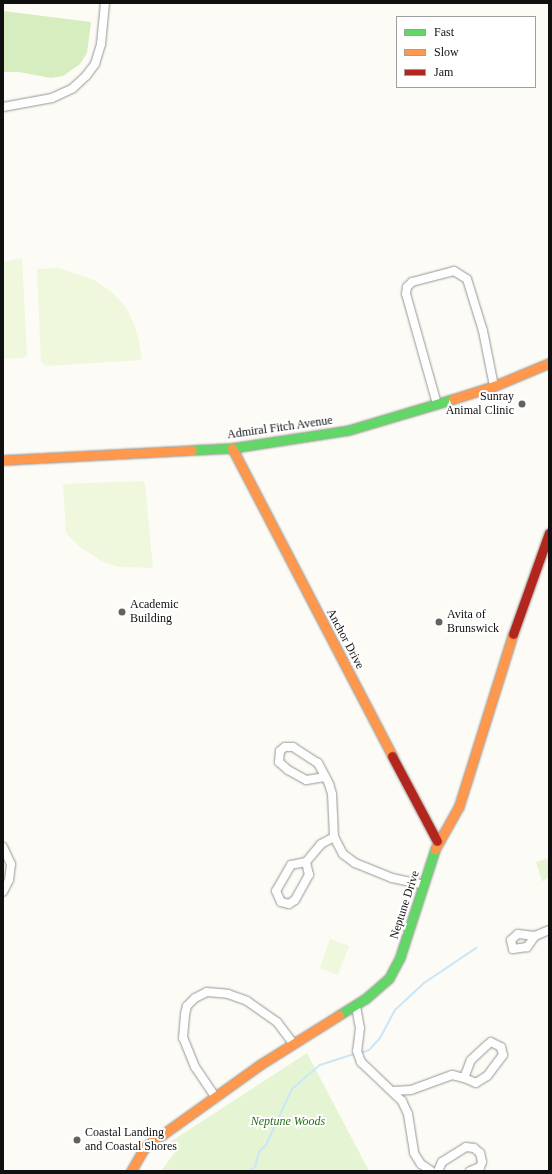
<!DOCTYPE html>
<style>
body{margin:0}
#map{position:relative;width:552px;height:1174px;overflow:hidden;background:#fcfbf5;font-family:"Times New Roman",serif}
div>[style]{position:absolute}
.green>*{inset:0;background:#e5f4d3}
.forest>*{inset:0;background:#d6edc0}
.pitch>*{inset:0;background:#eff8dd}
.stream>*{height:2px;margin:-1px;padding:0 1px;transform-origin:1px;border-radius:1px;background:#c8e7fa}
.roads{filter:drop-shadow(0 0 1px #969693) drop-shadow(0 0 1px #969693)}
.street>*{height:8px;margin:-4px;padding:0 4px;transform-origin:4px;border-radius:4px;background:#fffefe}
.fast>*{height:9px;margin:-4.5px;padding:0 4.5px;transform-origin:4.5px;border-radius:4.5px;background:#63d668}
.slow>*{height:9px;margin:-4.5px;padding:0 4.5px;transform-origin:4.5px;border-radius:4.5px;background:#ff974d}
.jam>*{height:9px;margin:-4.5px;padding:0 4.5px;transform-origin:4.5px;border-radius:4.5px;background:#b3261e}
.dots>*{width:11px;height:11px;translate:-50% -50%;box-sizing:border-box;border:2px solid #fff;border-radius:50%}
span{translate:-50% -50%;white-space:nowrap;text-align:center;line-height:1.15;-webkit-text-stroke:4px #fff;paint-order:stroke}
.poi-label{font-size:12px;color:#101010}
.right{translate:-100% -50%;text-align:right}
.left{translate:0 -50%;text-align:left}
.street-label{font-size:12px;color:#101010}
.park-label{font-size:12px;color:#296f18;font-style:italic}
.frame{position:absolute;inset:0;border:4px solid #101010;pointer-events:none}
.legend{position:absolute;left:396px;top:16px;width:140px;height:72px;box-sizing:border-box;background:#fff;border:1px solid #9f9f9f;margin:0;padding:5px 7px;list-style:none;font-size:12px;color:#101010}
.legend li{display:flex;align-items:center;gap:8px;height:20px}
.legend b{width:20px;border:1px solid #9f9f9f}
</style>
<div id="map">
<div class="green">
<div style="clip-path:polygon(549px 858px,549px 878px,542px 881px,536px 862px)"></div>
<div style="clip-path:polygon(307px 1053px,369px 1171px,161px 1171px,176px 1151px,170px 1142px)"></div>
</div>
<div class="forest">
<div style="clip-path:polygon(3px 11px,91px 22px,87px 53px,80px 64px,63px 76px,51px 78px,19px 72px,3px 72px)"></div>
</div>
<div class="pitch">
<div style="clip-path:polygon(22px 258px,27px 355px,24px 358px,3px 359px,3px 262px)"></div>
<div style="clip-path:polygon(59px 268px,94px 280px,112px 292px,125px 306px,133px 322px,139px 340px,142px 360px,46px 366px,41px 362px,37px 269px)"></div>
<div style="clip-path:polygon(143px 481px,145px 484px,153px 568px,120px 567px,103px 562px,80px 547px,66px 533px,63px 484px)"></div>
<div style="clip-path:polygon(330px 939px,349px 946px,338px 975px,320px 968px)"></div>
</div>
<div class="stream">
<div style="left:363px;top:1052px;width:6px;rotate:-18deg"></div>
<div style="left:369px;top:1050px;width:16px;rotate:-47deg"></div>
<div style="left:380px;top:1038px;width:32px;rotate:-62deg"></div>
<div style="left:395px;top:1010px;width:40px;rotate:-43deg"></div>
<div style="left:424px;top:983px;width:63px;rotate:-33.9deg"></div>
<div style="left:250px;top:1171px;width:6px;rotate:-39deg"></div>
<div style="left:255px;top:1167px;width:16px;rotate:-75deg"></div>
<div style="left:259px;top:1152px;width:10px;rotate:-45deg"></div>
<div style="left:266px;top:1145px;width:62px;rotate:-65.1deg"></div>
<div style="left:292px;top:1089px;width:37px;rotate:-41deg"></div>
<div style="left:320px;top:1065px;width:35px;rotate:-18deg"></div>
</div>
<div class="roads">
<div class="street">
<div style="left:3px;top:107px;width:50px;rotate:-10.4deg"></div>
<div style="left:52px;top:98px;width:23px;rotate:-25deg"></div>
<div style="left:73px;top:88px;width:18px;rotate:-43deg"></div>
<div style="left:86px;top:76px;width:15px;rotate:-53deg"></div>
<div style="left:95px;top:64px;width:21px;rotate:-73deg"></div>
<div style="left:101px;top:44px;width:41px;rotate:-84.4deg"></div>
<div style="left:437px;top:404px;width:114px;rotate:-105.7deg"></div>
<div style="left:406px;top:294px;width:7px;rotate:-82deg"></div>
<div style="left:407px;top:287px;width:7px;rotate:-45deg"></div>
<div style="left:412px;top:282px;width:43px;rotate:-14.7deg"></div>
<div style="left:454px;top:271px;width:15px;rotate:32deg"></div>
<div style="left:467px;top:279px;width:54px;rotate:72.9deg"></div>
<div style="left:483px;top:331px;width:56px;rotate:78.7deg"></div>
<div style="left:325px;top:777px;width:19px;rotate:171deg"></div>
<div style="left:306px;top:780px;width:21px;rotate:-151deg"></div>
<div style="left:288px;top:770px;width:12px;rotate:-138deg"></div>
<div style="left:279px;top:762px;width:11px;rotate:-85deg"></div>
<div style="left:280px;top:751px;width:6px;rotate:-39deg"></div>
<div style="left:285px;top:747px;width:8px"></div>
<div style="left:293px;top:747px;width:30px;rotate:33deg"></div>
<div style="left:318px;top:763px;width:24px;rotate:62deg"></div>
<div style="left:329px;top:784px;width:10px;rotate:73deg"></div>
<div style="left:332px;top:794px;width:43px;rotate:87.3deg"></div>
<div style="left:3px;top:847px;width:19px;rotate:65deg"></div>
<div style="left:11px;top:864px;width:16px;rotate:97deg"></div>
<div style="left:9px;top:880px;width:13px;rotate:117deg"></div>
<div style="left:306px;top:862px;width:15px;rotate:169deg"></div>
<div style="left:291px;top:865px;width:30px;rotate:120deg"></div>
<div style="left:276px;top:891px;width:12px;rotate:66deg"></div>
<div style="left:281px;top:902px;width:8px;rotate:14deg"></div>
<div style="left:289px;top:904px;width:7px;rotate:-34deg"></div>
<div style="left:295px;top:900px;width:29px;rotate:-61deg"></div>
<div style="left:309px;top:875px;width:13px;rotate:-103deg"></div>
<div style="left:306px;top:862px;width:23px;rotate:-50deg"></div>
<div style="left:321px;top:844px;width:15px;rotate:-28deg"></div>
<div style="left:334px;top:837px;width:19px;rotate:62deg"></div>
<div style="left:343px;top:854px;width:15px;rotate:37deg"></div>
<div style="left:355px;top:863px;width:40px;rotate:22deg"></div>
<div style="left:392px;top:878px;width:33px;rotate:12deg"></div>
<div style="left:535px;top:936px;width:14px;rotate:126deg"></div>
<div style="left:527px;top:947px;width:14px;rotate:172deg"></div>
<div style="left:513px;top:949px;width:9px;rotate:-103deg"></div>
<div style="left:511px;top:940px;width:9px;rotate:-41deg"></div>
<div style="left:518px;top:934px;width:17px;rotate:7deg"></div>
<div style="left:535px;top:936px;width:15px;rotate:-23deg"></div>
<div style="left:356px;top:1006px;width:22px;rotate:80deg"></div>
<div style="left:360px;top:1028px;width:23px;rotate:97deg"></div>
<div style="left:357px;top:1051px;width:12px;rotate:70deg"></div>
<div style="left:361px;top:1062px;width:57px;rotate:43.6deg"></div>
<div style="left:402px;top:1101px;width:14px;rotate:65deg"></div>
<div style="left:408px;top:1114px;width:39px;rotate:81deg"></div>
<div style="left:414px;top:1153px;width:13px;rotate:58deg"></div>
<div style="left:421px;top:1164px;width:12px;rotate:35deg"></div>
<div style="left:393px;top:1091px;width:18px;rotate:-3deg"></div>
<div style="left:411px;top:1090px;width:44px;rotate:-20.1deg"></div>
<div style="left:452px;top:1075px;width:12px;rotate:14deg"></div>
<div style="left:464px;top:1078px;width:19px;rotate:-69deg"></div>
<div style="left:471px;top:1060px;width:21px;rotate:-43deg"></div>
<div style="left:486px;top:1046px;width:6px;rotate:-39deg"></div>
<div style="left:491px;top:1042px;width:11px;rotate:27deg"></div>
<div style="left:501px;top:1047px;width:8px;rotate:76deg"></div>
<div style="left:503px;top:1055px;width:26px;rotate:127deg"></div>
<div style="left:487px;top:1076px;width:13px;rotate:148deg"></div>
<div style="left:476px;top:1083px;width:13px;rotate:-157deg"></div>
<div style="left:216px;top:1098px;width:37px;rotate:-124deg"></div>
<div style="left:195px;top:1067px;width:31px;rotate:-112deg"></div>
<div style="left:183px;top:1038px;width:24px;rotate:-85deg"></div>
<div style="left:185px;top:1014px;width:8px;rotate:-76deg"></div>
<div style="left:187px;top:1006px;width:11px;rotate:-45deg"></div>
<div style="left:195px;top:998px;width:13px;rotate:-27deg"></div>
<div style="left:207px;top:992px;width:21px;rotate:5deg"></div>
<div style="left:228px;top:994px;width:20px;rotate:20deg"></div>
<div style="left:247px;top:1001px;width:37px;rotate:35deg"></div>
<div style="left:277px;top:1022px;width:26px;rotate:53deg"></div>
<div style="left:438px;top:1171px;width:10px;rotate:-66deg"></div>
<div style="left:442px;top:1162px;width:28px;rotate:-32deg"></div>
<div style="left:466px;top:1147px;width:8px;rotate:7deg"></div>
<div style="left:474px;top:1148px;width:8px;rotate:40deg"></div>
<div style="left:480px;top:1153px;width:9px;rotate:77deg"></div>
<div style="left:482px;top:1162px;width:5px;rotate:112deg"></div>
<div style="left:480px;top:1167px;width:11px;rotate:158deg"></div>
</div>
<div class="fast">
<div style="left:192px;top:450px;width:40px;rotate:-2.9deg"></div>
<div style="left:232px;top:448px;width:118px;rotate:-8.7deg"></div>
<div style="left:349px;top:430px;width:109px;rotate:-16.6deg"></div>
<div style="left:339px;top:1015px;width:31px;rotate:-32deg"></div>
<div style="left:365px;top:999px;width:32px;rotate:-41deg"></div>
<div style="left:389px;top:978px;width:24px;rotate:-62deg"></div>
<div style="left:400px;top:957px;width:114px;rotate:-72deg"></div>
</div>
<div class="slow">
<div style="left:453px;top:399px;width:43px;rotate:-17.6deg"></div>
<div style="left:494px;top:386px;width:60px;rotate:-22.7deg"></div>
<div style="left:232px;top:448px;width:347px;rotate:62.5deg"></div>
<div style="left:3px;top:460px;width:189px;rotate:-3deg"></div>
<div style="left:435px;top:849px;width:49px;rotate:-60.8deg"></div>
<div style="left:459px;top:806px;width:180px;rotate:-72.6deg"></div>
<div style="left:131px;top:1171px;width:28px;rotate:-60deg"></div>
<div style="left:145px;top:1147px;width:143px;rotate:-35.6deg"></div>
<div style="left:261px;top:1064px;width:92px;rotate:-32.1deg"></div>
</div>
<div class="jam">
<div style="left:513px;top:634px;width:107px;rotate:-70.4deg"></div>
<div style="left:392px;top:756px;width:96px;rotate:62.1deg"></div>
</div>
</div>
<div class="dots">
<div style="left:522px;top:404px;background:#636260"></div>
<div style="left:122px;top:612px;background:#636260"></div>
<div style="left:439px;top:622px;background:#636260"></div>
<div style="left:77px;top:1140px;background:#636260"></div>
</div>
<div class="poi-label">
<span class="right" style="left:514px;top:404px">Sunray<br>Animal Clinic</span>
<span class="left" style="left:130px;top:612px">Academic<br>Building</span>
<span class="left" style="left:447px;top:622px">Avita of<br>Brunswick</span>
<span class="left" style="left:85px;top:1140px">Coastal Landing<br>and Coastal Shores</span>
</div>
<div class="street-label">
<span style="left:280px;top:428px;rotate:-8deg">Admiral Fitch Avenue</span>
<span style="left:345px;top:639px;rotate:62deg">Anchor Drive</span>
<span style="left:405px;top:905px;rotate:-72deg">Neptune Drive</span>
</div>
<div class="park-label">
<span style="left:288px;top:1122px">Neptune Woods</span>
</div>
<div class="frame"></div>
<ul class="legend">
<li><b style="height:5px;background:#63d668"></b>Fast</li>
<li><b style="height:5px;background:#ff974d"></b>Slow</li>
<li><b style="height:5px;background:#b3261e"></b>Jam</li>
</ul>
</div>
